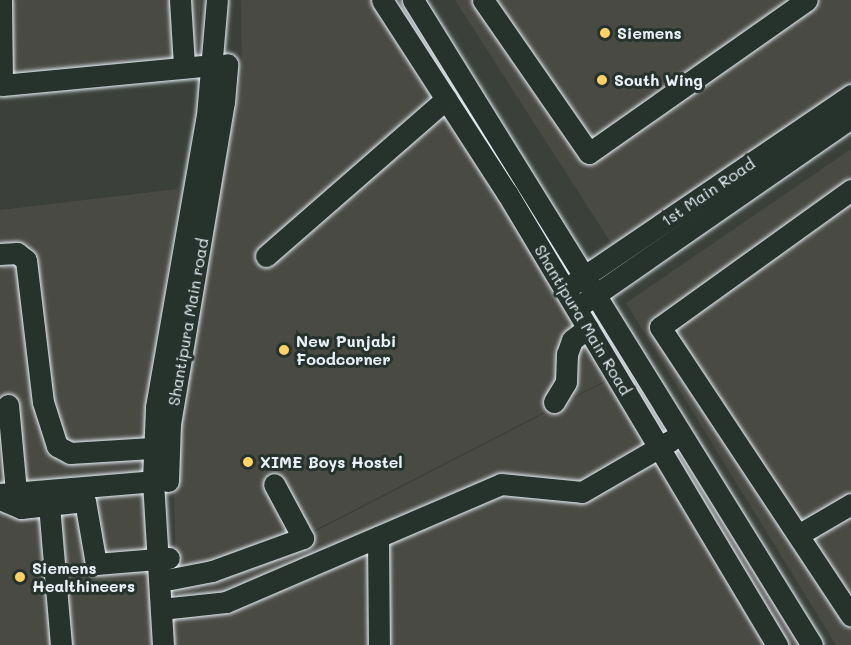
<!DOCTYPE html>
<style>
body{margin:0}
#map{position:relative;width:851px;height:645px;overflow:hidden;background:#3b403a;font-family:Mali,sans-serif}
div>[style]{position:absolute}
.built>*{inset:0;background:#4a4a44}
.roads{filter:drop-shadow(0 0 2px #e8f1f8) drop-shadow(0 0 2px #e8f1f8)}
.minor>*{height:21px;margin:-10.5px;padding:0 10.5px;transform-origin:10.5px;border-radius:10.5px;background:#26332d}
.dots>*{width:16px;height:16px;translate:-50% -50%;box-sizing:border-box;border:3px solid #26332d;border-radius:50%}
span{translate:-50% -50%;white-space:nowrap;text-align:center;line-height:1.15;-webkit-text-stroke:6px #26332d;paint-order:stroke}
.poi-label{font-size:16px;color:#e8f1f8;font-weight:700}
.left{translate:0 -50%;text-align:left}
.street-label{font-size:16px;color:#e8f1f8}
</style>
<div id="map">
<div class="built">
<div style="clip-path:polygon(0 0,201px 0,196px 68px,0 92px)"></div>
<div style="clip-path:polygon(241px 0,374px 0,628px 369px,177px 601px,174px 496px,180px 416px,242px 74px)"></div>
<div style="clip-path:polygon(455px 0,851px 0,851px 89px,617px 252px)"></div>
<div style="clip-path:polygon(851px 149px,851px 645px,836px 645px,626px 303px)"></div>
<div style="clip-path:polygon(178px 189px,150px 409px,157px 645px,0 645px,0 210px)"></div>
<div style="clip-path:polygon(630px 369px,805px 645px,168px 645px,165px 609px)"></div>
</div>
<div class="roads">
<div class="minor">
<div style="left:1px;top:0;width:85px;rotate:89.3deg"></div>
<div style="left:2px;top:85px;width:212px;rotate:-5.4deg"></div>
<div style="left:180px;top:0;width:65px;rotate:86.5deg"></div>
<div style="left:382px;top:0;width:230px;rotate:57.1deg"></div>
<div style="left:507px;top:193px;width:527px;rotate:59.15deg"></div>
<div style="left:413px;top:0;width:758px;rotate:58.26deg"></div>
<div style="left:483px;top:0;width:186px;rotate:55.3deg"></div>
<div style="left:589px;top:153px;width:266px;rotate:-35.1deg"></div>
<div style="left:851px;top:190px;width:235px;rotate:144.3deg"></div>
<div style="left:660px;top:327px;width:346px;rotate:56.5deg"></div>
<div style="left:0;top:254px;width:17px;rotate:-3deg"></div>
<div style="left:17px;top:253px;width:11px;rotate:38deg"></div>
<div style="left:26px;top:260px;width:143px;rotate:83.2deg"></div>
<div style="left:43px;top:402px;width:46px;rotate:72.3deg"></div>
<div style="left:57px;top:446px;width:15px;rotate:28deg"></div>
<div style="left:70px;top:453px;width:98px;rotate:-3.5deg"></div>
<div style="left:266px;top:256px;width:239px;rotate:-41.1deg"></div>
<div style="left:573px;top:284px;width:336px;rotate:-34.2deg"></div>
<div style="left:585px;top:302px;width:323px;rotate:-34.7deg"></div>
<div style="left:554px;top:402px;width:23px;rotate:-59deg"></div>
<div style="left:566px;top:382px;width:28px;rotate:-88deg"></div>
<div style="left:567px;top:354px;width:15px;rotate:-70deg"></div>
<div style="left:572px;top:340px;width:20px;rotate:-37deg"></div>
<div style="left:8px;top:405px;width:87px;rotate:84.7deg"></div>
<div style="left:168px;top:481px;width:57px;rotate:-88deg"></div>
<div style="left:170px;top:424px;width:326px;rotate:-80.5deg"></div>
<div style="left:224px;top:102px;width:38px;rotate:-85deg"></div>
<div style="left:0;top:494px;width:168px;rotate:-4.8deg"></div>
<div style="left:0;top:499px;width:23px;rotate:23deg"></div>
<div style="left:21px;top:508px;width:64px;rotate:-6.2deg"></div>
<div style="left:85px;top:501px;width:64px;rotate:80.1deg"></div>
<div style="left:96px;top:564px;width:73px;rotate:-4.7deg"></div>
<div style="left:49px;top:505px;width:141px;rotate:85.1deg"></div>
<div style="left:798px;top:535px;width:61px;rotate:-30.3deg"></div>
<div style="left:378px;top:537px;width:108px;rotate:89.5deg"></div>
<div style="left:171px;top:579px;width:42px;rotate:-11deg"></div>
<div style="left:212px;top:571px;width:97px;rotate:-19.9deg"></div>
<div style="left:303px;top:538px;width:61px;rotate:-118.2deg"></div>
<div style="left:161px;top:609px;width:65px;rotate:-6.1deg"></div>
<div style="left:226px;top:602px;width:299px;rotate:-23.2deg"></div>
<div style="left:501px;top:484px;width:81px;rotate:5.6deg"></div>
<div style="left:582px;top:492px;width:102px;rotate:-30.1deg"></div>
<div style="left:163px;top:645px;width:165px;rotate:-93.5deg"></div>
<div style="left:153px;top:480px;width:73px;rotate:-87.6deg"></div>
<div style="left:156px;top:407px;width:295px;rotate:-80.1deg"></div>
<div style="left:207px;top:116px;width:116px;rotate:-85.1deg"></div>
</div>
</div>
<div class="dots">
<div style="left:605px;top:33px;background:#ffd166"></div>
<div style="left:602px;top:80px;background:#ffd166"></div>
<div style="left:284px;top:350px;background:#ffd166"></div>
<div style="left:248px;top:462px;background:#ffd166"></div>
<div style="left:20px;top:577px;background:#ffd166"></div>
</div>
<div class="poi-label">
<span class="left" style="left:617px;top:33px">Siemens</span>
<span class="left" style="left:614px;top:80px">South Wing</span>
<span class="left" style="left:296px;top:350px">New Punjabi<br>Foodcorner</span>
<span class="left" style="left:260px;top:462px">XIME Boys Hostel</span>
<span class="left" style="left:32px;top:577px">Siemens<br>Healthineers</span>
</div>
<div class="street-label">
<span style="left:708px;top:192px;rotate:-34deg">1st Main Road</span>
<span style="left:583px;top:320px;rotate:59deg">Shantipura Main Road</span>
<span style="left:188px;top:322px;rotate:-80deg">Shantipura Main road</span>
</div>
</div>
